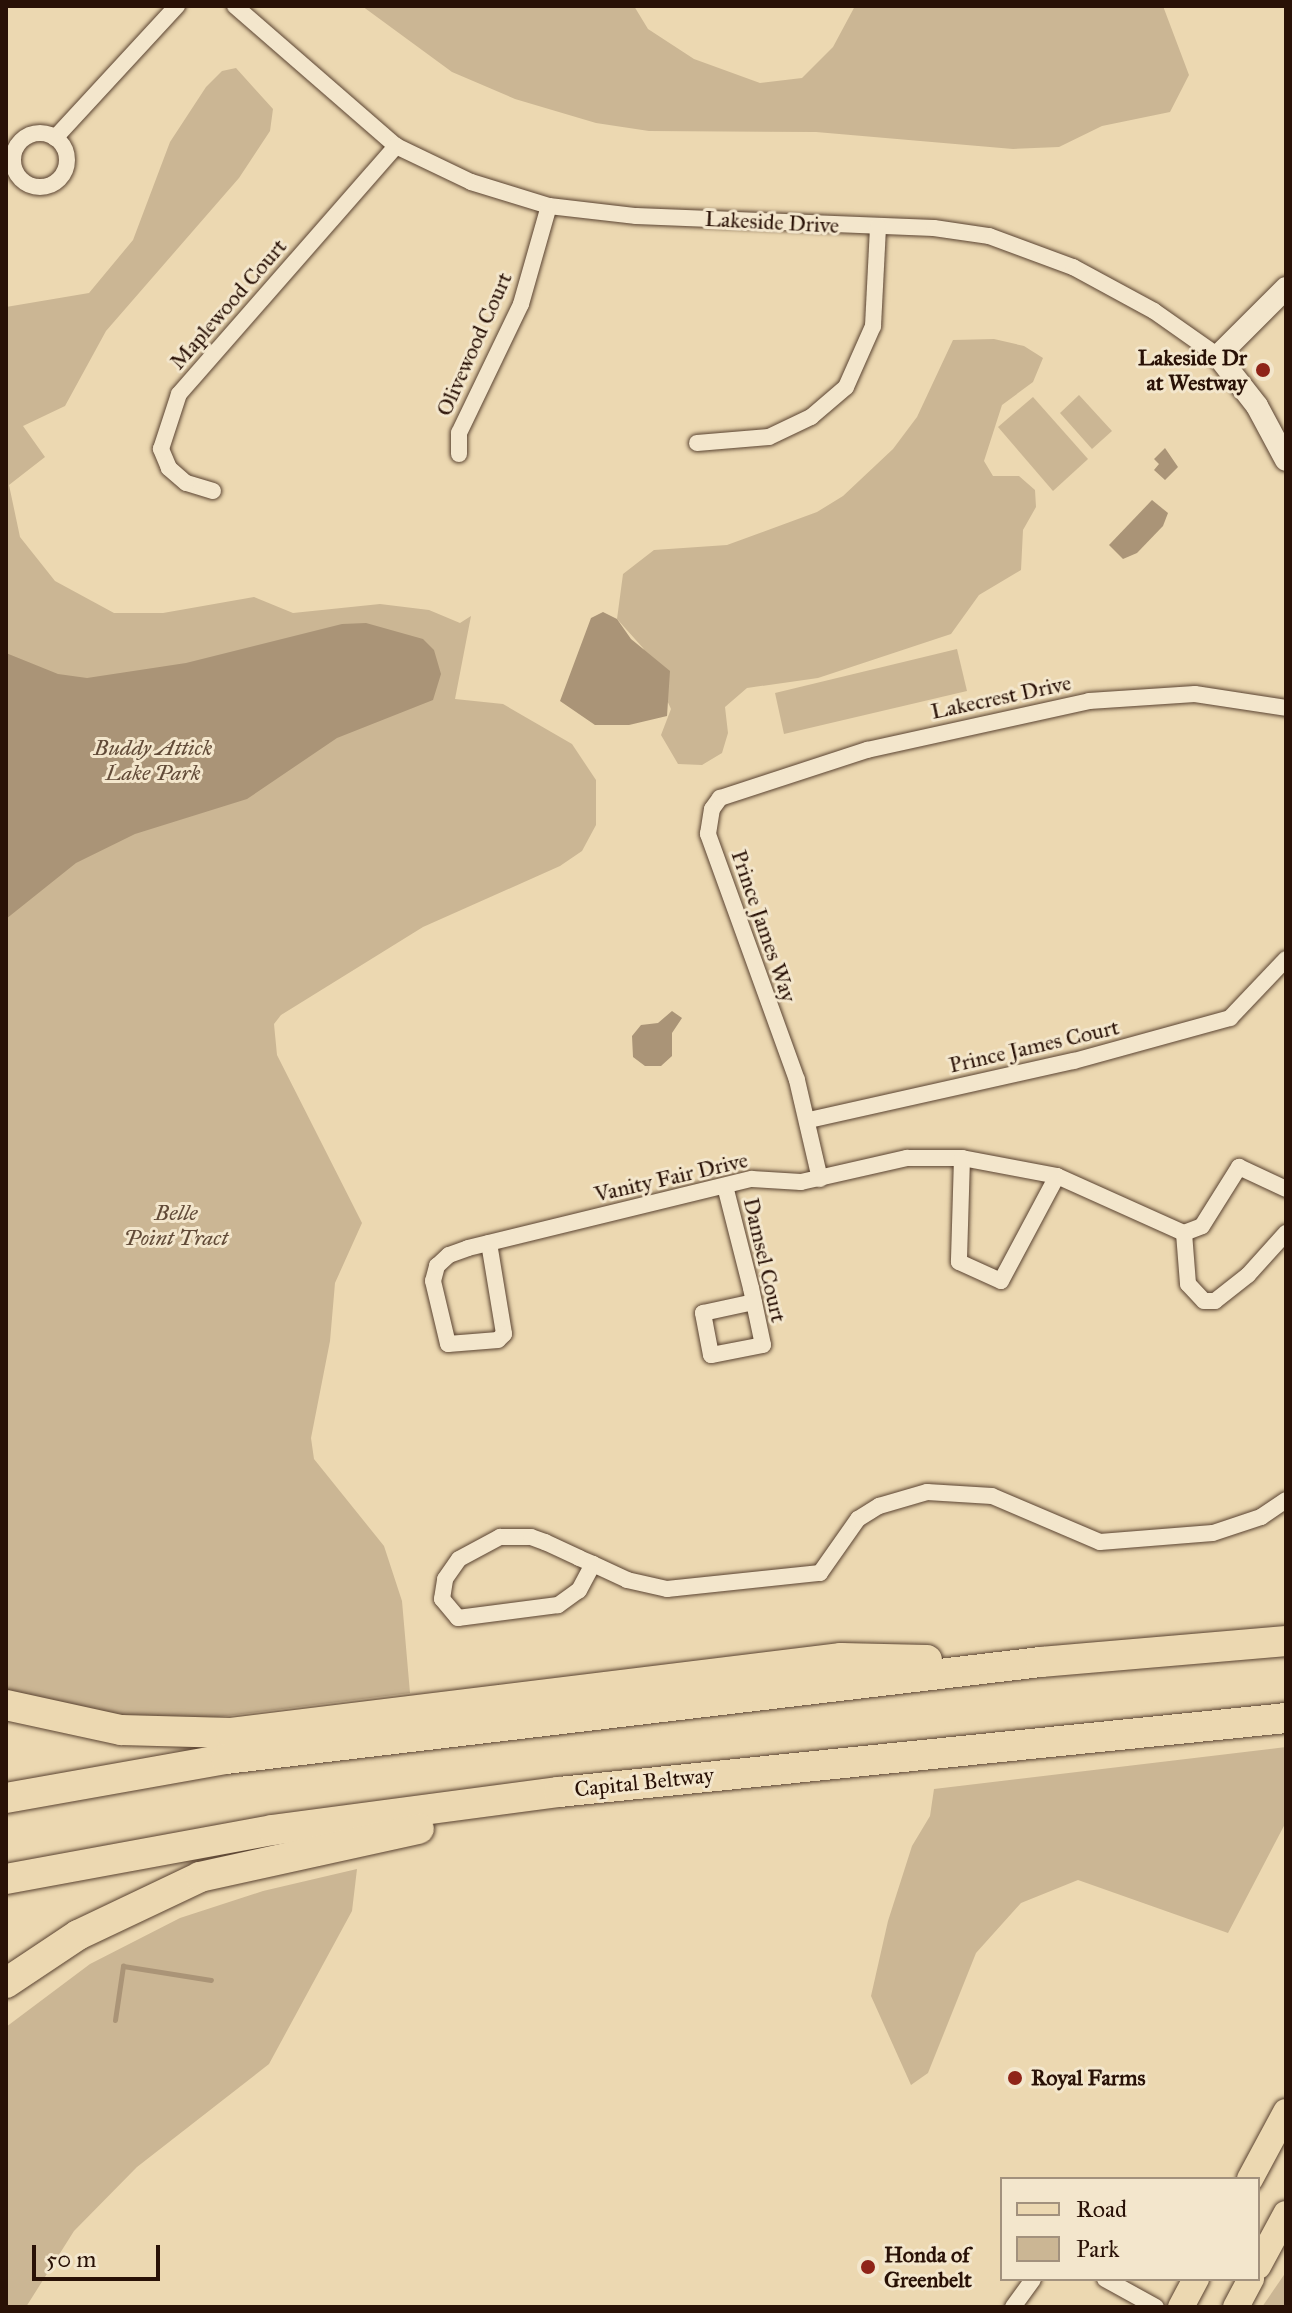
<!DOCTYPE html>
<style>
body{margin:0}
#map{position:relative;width:1292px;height:2313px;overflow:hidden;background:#ecd8b1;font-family:"IM FELL Great Primer",serif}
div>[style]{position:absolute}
.green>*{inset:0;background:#cbb694}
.water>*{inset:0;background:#aa9477}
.stream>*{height:5px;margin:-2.5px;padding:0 2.5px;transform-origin:2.5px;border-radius:2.5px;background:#aa9477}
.roads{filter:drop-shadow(0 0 2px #5a4331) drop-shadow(0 0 2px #5a4331)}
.street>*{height:16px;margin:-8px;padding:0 8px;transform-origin:8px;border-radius:8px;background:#f3e6cc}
.street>.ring{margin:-8px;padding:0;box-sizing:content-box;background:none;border:16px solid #f3e6cc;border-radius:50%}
.secondary>*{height:22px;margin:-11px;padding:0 11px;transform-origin:11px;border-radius:11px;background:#f3e6cc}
.primary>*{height:26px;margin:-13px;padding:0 13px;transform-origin:13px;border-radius:13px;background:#ecd8b1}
.highway>*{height:30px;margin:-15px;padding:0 15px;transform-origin:15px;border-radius:15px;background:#ecd8b1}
.dots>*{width:22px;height:22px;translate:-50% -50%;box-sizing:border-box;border:4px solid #f3e6cc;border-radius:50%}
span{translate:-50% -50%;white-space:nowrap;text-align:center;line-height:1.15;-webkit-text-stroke:6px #f3e6cc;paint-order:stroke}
.street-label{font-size:22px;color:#291106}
.poi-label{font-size:22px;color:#291106;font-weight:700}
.right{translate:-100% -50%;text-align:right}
.left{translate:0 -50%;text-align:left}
.park-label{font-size:22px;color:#624b38;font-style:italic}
.frame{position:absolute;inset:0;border:8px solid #291106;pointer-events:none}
.legend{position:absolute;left:1000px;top:2177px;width:260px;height:104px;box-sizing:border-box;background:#f3e6cc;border:2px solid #a2917d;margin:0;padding:10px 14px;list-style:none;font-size:24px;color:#291106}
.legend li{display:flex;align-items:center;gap:16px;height:40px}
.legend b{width:40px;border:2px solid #a2917d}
.scale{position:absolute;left:32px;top:2245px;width:128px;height:36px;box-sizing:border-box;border:4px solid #291106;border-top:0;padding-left:10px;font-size:24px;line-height:28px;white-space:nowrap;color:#291106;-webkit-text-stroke:6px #f3e6cc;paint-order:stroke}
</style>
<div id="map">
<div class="green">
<div style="clip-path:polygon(362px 6px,634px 6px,648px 29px,694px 59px,760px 83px,802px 78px,833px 47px,855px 6px,1163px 6px,1189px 75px,1170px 112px,1102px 126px,1059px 147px,1013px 149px,816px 132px,649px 131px,596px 123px,515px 99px,452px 72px)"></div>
<div style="clip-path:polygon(236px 68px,273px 109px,270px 131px,239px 178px,106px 331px,65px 406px,23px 426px,45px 457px,9px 485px,20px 537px,55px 581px,114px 613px,163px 613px,254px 597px,293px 613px,380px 604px,429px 610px,460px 623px,471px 616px,455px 699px,503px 704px,572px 744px,596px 780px,596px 825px,582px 851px,560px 866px,423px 927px,281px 1015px,274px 1024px,277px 1055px,362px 1223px,335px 1283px,330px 1341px,311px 1438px,314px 1459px,384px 1546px,402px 1601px,410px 1693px,210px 1718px,122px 1715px,6px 1690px,6px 307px,89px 293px,133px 240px,170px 142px,206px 87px,222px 71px)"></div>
<div style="clip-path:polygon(994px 339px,1024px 346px,1043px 358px,1033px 382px,1002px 405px,984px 461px,993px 476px,1019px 476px,1035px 490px,1036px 507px,1023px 530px,1021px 570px,979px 595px,951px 634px,818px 678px,747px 688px,725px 707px,728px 733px,722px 753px,702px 765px,678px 764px,661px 735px,671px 709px,643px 648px,617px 619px,623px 574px,654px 550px,727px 545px,817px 512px,843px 496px,893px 449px,917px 417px,953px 340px)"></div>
<div style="clip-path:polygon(1079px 395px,1112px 431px,1092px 449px,1060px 413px)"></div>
<div style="clip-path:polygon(1033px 397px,1088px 459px,1053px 491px,998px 427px)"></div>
<div style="clip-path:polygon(957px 649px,967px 691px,784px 734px,775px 693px)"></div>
<div style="clip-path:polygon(1286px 1747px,1286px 1822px,1228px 1933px,1078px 1880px,1021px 1903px,976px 1953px,928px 2073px,911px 2085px,871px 1996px,888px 1921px,912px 1846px,930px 1816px,934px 1789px)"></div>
<div style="clip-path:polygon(357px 1869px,352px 1911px,269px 2064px,137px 2167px,74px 2231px,26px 2307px,6px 2307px,6px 2027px,90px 1964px,180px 1918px,263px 1891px)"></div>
<div style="clip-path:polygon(1286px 2272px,1286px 2307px,1262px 2307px)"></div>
</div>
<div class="water">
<div style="clip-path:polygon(1165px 448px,1178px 467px,1165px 480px,1154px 470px,1159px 464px,1154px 459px)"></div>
<div style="clip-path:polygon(1152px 500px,1168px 513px,1163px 526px,1137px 553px,1123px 559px,1109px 545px)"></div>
<div style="clip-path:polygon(603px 612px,617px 619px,631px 639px,670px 671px,667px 716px,629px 725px,595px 725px,560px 701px,591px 618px)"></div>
<div style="clip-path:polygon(366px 623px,423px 639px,434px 650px,441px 674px,433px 700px,337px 738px,247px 799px,135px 834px,76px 863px,6px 919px,6px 653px,58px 674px,87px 678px,186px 663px,342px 624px)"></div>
<div style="clip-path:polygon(672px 1011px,682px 1018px,672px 1033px,672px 1056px,661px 1066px,645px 1066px,633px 1057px,632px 1036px,641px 1025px,658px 1023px)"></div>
</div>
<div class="stream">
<div style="left:115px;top:2020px;width:55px;rotate:-81.6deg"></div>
<div style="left:123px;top:1966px;width:89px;rotate:9deg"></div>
</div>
<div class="roads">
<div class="street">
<div style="left:235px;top:6px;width:213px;rotate:41deg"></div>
<div style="left:396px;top:146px;width:83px;rotate:25.6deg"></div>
<div style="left:471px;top:182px;width:82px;rotate:17.1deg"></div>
<div style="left:549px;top:206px;width:88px;rotate:6.6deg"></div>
<div style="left:636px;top:216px;width:298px;rotate:2.3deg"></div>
<div style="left:934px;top:228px;width:56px;rotate:8.3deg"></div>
<div style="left:989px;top:236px;width:90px;rotate:20.3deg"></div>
<div style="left:1073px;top:267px;width:92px;rotate:28.5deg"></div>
<div style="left:1154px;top:311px;width:78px;rotate:35.1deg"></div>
<div class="ring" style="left:13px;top:133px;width:38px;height:38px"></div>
<div style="left:55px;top:138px;width:180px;rotate:-47.3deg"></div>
<div style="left:697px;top:443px;width:72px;rotate:-4.8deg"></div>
<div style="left:769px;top:437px;width:47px;rotate:-25.5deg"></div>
<div style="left:811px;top:417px;width:46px;rotate:-40.6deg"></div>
<div style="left:846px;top:387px;width:67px;rotate:-66.1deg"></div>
<div style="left:873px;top:326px;width:100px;rotate:-87.1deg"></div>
<div style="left:459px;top:454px;width:21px;rotate:-90deg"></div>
<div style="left:459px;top:433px;width:143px;rotate:-64.3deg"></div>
<div style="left:521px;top:304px;width:102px;rotate:-74.1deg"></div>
<div style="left:213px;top:491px;width:28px;rotate:-163deg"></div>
<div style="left:186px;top:483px;width:23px;rotate:-139deg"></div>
<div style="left:169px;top:468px;width:21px;rotate:-113deg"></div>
<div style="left:161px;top:449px;width:58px;rotate:-71.9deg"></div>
<div style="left:179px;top:394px;width:330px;rotate:-48.8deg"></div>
<div style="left:809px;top:1120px;width:271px;rotate:-12.6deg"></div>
<div style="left:1074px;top:1061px;width:162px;rotate:-15.4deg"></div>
<div style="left:1230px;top:1018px;width:81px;rotate:-46.5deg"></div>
<div style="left:962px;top:1158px;width:104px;rotate:91.7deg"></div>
<div style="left:959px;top:1262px;width:46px;rotate:24.3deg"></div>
<div style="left:1001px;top:1281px;width:119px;rotate:-61.9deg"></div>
<div style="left:820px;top:1179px;width:102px;rotate:-103.1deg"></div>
<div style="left:797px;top:1080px;width:262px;rotate:-109.9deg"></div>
<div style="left:708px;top:834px;width:25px;rotate:-81deg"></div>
<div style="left:712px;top:809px;width:14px;rotate:-54deg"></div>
<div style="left:720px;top:798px;width:155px;rotate:-18.1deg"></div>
<div style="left:867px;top:750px;width:227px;rotate:-12.4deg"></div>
<div style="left:1089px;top:701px;width:106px;rotate:-3.8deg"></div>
<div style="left:1195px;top:694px;width:92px;rotate:8.7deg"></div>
<div style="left:725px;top:1186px;width:105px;rotate:75.7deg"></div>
<div style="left:751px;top:1288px;width:58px;rotate:78.1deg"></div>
<div style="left:763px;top:1345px;width:53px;rotate:169.1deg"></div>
<div style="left:711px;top:1355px;width:43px;rotate:-100.8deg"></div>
<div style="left:703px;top:1313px;width:52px;rotate:-12.2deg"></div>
<div style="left:1184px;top:1233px;width:19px;rotate:-21deg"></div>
<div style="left:1202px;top:1226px;width:70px;rotate:-57.9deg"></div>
<div style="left:1239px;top:1167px;width:52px;rotate:25.1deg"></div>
<div style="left:489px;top:1243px;width:92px;rotate:80.6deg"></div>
<div style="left:504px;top:1334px;width:8px;rotate:135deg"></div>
<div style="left:498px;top:1340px;width:50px;rotate:175.4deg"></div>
<div style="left:448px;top:1344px;width:65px;rotate:-103.4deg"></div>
<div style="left:433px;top:1281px;width:16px;rotate:-75deg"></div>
<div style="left:437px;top:1266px;width:16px;rotate:-43deg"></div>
<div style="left:449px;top:1255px;width:20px;rotate:-20deg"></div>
<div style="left:468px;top:1248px;width:292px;rotate:-13.7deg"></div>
<div style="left:752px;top:1179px;width:49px;rotate:3.5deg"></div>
<div style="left:801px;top:1182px;width:109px;rotate:-12.8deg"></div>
<div style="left:907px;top:1158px;width:55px"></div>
<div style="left:962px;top:1158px;width:97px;rotate:10.7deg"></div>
<div style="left:1057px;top:1176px;width:139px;rotate:24.2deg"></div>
<div style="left:1184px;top:1233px;width:51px;rotate:85.5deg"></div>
<div style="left:1188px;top:1284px;width:23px;rotate:47deg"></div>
<div style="left:1204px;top:1301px;width:11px"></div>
<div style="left:1215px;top:1301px;width:42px;rotate:-38.2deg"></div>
<div style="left:1248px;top:1275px;width:57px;rotate:-47.9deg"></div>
<div style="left:593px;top:1564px;width:30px;rotate:118deg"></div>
<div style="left:579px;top:1590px;width:26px;rotate:144deg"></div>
<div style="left:558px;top:1605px;width:101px;rotate:172.6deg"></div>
<div style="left:458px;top:1618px;width:25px;rotate:-130deg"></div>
<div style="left:442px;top:1599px;width:20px;rotate:-81deg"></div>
<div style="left:445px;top:1579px;width:24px;rotate:-55deg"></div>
<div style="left:459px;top:1559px;width:47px;rotate:-28.2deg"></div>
<div style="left:500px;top:1537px;width:31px"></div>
<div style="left:531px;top:1537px;width:15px;rotate:20deg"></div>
<div style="left:545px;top:1542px;width:38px;rotate:25deg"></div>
<div style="left:579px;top:1558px;width:15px;rotate:23deg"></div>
<div style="left:593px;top:1564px;width:38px;rotate:25deg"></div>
<div style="left:627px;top:1580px;width:41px;rotate:12.7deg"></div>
<div style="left:667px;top:1589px;width:154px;rotate:-6deg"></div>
<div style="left:820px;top:1573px;width:66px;rotate:-54.9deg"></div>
<div style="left:858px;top:1519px;width:25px;rotate:-32deg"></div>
<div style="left:879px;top:1506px;width:50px;rotate:-16.3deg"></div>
<div style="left:927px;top:1492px;width:65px;rotate:3.5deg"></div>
<div style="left:992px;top:1496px;width:117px;rotate:23.1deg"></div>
<div style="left:1100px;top:1542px;width:113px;rotate:-4.6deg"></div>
<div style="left:1213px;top:1533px;width:51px;rotate:-18.4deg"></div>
<div style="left:1261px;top:1517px;width:30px;rotate:-34deg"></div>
<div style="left:1105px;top:2279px;width:58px;rotate:28.8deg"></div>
<div style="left:1013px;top:2307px;width:34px;rotate:-54deg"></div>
</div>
<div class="secondary">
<div style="left:1286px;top:288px;width:96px;rotate:135deg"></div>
<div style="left:1218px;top:356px;width:63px;rotate:52deg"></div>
<div style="left:1257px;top:406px;width:61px;rotate:61.8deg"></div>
</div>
<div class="primary">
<div style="left:1250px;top:2179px;width:76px;rotate:-61.8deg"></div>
<div style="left:1258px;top:2266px;width:59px;rotate:-61.7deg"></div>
<div style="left:1181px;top:2307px;width:32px;rotate:-62deg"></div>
<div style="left:1236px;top:2307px;width:32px;rotate:-62deg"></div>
</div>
<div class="highway">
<div style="left:6px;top:1705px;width:118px;rotate:12.3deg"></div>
<div style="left:121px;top:1730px;width:110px;rotate:1.6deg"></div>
<div style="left:231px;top:1733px;width:615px;rotate:-7.01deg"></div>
<div style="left:841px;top:1658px;width:86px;rotate:1.3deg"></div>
<div style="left:6px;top:1798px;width:223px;rotate:-10.1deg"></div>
<div style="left:226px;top:1759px;width:821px;rotate:-6.79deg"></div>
<div style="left:1041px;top:1662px;width:246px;rotate:-4.9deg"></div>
<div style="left:6px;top:1879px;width:271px;rotate:-10.4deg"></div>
<div style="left:273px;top:1830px;width:289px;rotate:-7.6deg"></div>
<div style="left:559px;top:1792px;width:731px;rotate:-5.81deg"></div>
<div style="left:6px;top:1983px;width:87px;rotate:-33.7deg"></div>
<div style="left:78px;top:1935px;width:135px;rotate:-25.4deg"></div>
<div style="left:200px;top:1877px;width:224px;rotate:-12.4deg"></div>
</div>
</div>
<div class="dots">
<div style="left:1263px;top:370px;background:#8f2418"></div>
<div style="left:1015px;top:2078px;background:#8f2418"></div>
<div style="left:868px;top:2267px;background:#8f2418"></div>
</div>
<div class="street-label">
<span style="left:772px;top:222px;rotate:3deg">Lakeside Drive</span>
<span style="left:228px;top:304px;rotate:-49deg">Maplewood Court</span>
<span style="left:474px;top:344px;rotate:-66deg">Olivewood Court</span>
<span style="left:1001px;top:697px;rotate:-12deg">Lakecrest Drive</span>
<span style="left:764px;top:926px;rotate:71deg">Prince James Way</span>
<span style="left:1034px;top:1046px;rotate:-13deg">Prince James Court</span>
<span style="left:671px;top:1177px;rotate:-13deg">Vanity Fair Drive</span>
<span style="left:765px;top:1260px;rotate:77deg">Damsel Court</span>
<span style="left:644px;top:1782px;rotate:-6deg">Capital Beltway</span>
</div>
<div class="poi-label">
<span class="right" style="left:1247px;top:370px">Lakeside Dr<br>at Westway</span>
<span class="left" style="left:1031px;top:2078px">Royal Farms</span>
<span class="left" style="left:884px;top:2267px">Honda of<br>Greenbelt</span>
</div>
<div class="park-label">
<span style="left:153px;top:760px">Buddy Attick<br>Lake Park</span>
<span style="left:176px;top:1225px">Belle<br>Point Tract</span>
</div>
<div class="frame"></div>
<ul class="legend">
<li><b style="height:10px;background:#ecd8b1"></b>Road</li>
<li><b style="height:22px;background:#cbb694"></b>Park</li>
</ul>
<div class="scale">50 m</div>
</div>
